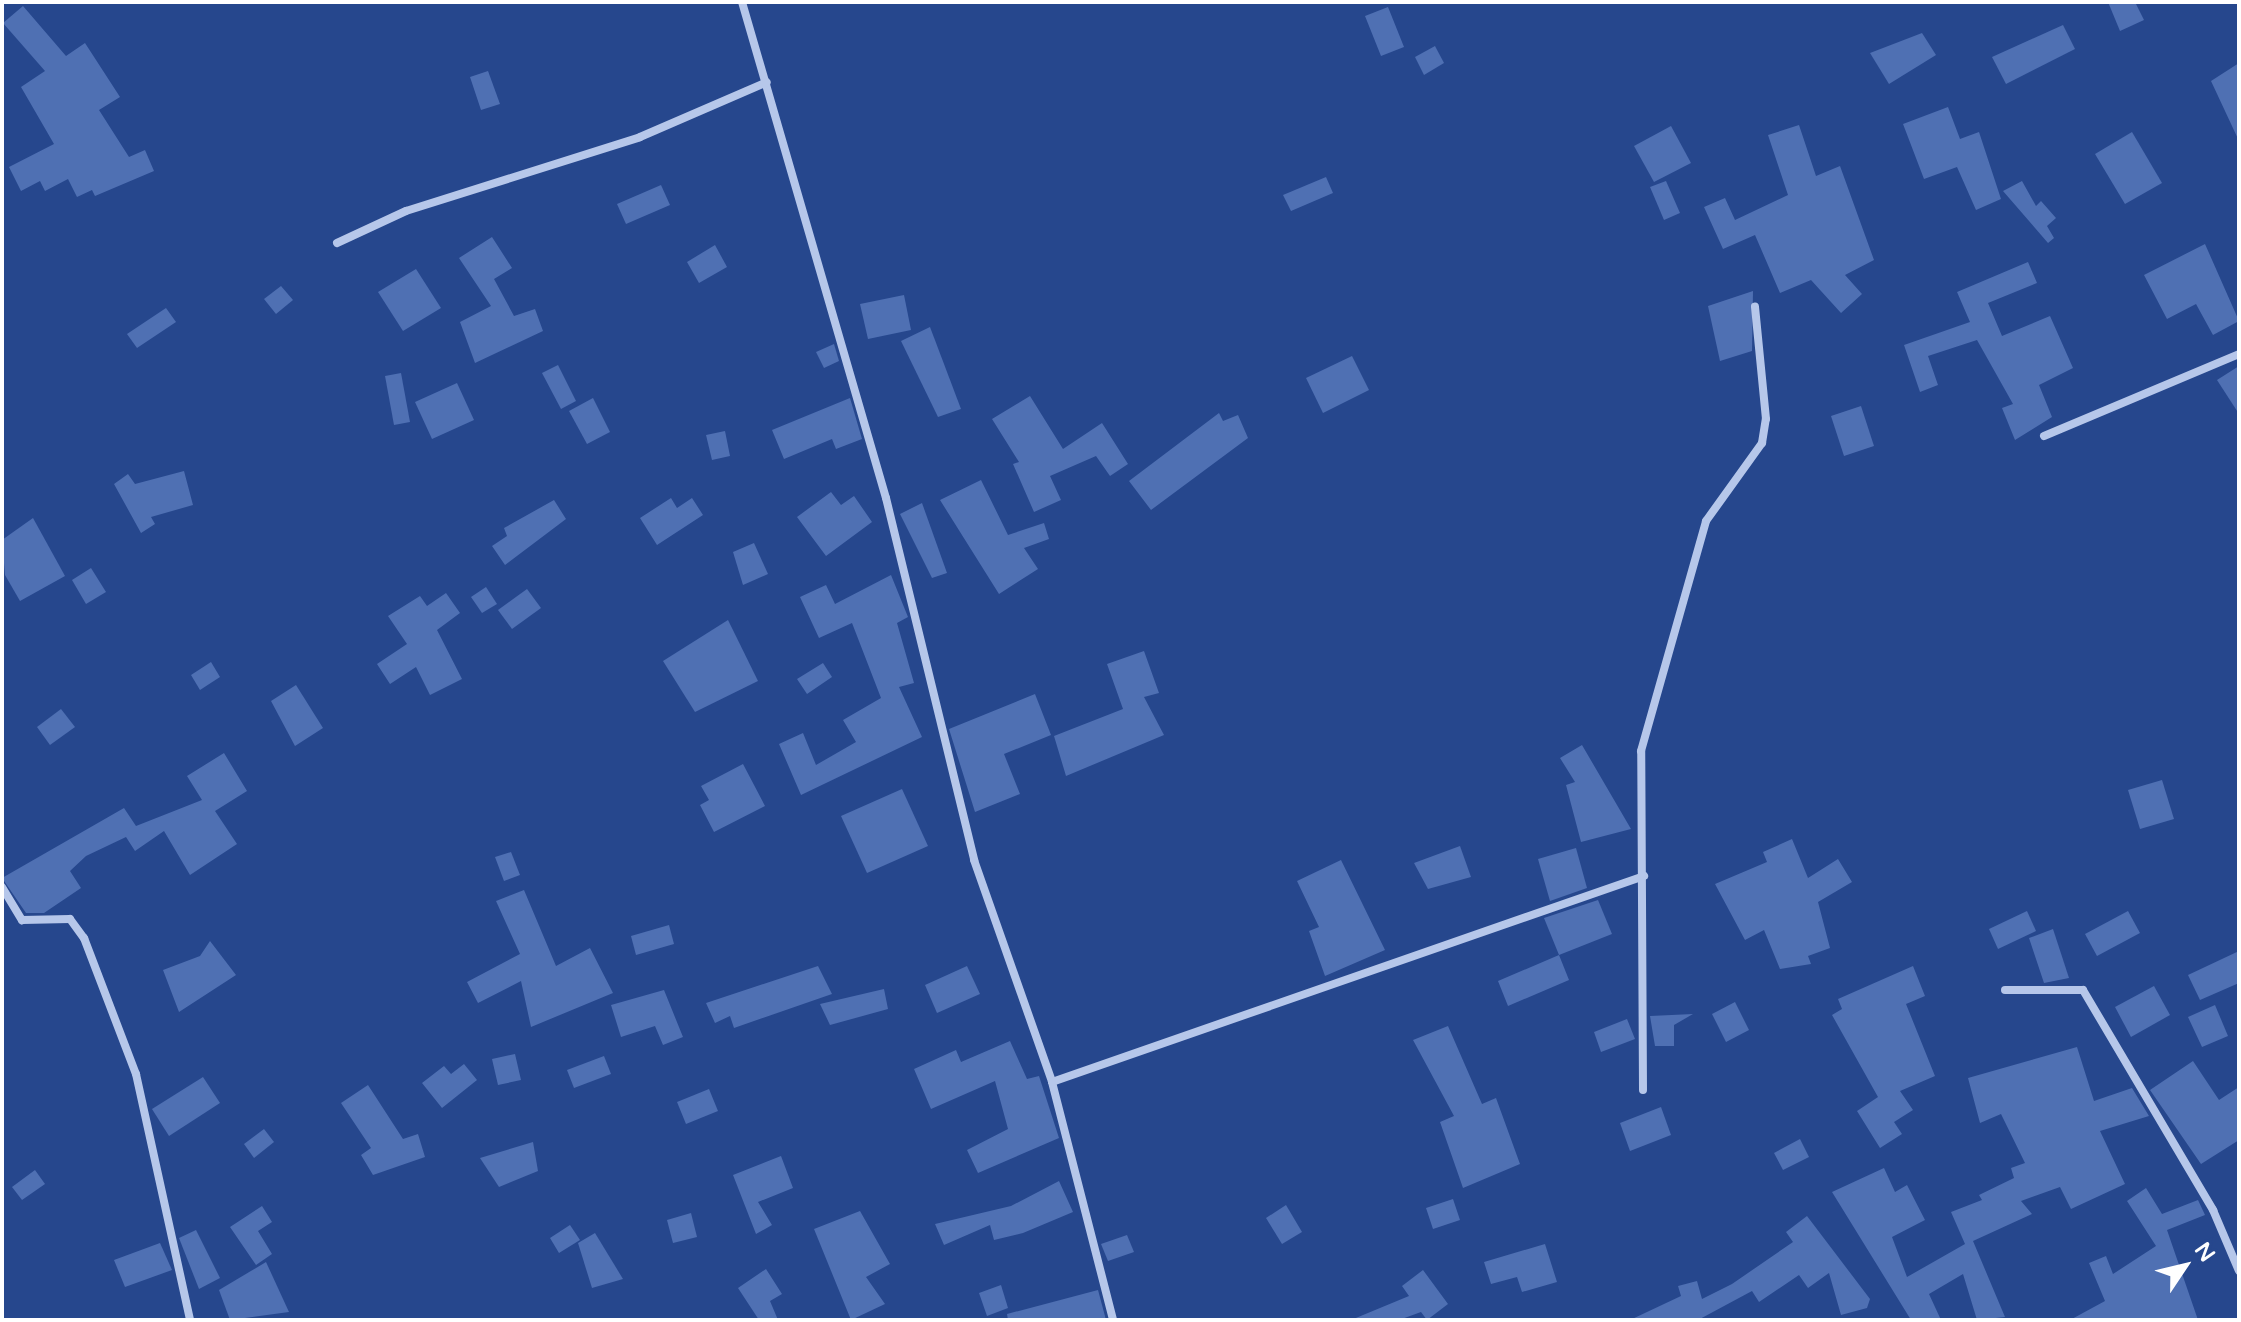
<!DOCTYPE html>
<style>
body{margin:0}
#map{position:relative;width:2241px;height:1322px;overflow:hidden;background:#26478d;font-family:"Varela Round",sans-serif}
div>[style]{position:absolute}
.building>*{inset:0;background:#4f70b3}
.street>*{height:8px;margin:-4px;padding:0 4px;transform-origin:4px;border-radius:4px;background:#b6c7ea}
span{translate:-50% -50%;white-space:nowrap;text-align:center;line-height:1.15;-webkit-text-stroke:8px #26478d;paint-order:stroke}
.frame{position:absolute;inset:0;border:4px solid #fff;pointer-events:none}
.north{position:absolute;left:2145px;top:1226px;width:80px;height:80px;-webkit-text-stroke:6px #26478d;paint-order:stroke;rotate:55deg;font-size:22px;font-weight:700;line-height:32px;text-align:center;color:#fff}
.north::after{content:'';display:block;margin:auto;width:28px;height:36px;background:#fff;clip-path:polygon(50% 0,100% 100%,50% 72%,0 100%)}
</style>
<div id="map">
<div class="building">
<div style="clip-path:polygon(2108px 2px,2135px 2px,2144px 20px,2120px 31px)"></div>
<div style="clip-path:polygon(23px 6px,66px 56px,85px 43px,120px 97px,99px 110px,129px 157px,145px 150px,154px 171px,95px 196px,92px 190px,77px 197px,68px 179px,45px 191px,40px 181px,21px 191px,9px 167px,54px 144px,21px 87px,45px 71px,3px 23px)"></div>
<div style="clip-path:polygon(1388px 7px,1404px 47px,1381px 56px,1365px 16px)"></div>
<div style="clip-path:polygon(2063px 25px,2075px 49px,2006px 84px,1992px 57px)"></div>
<div style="clip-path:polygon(1922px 33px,1936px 55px,1889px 84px,1870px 53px)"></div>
<div style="clip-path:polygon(1435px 46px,1444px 63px,1424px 75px,1415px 57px)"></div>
<div style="clip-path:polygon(2239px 63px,2239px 141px,2211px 81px)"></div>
<div style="clip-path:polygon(488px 71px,500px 104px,481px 110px,470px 77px)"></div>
<div style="clip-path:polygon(1948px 107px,1960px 139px,1979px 132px,2001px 199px,1976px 210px,1957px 167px,1924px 179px,1903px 124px)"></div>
<div style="clip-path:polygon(1799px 125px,1816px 176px,1840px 166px,1874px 260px,1845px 275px,1862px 294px,1841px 313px,1811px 280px,1780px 293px,1755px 235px,1723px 249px,1704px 207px,1725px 198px,1735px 220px,1788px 195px,1768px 135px)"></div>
<div style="clip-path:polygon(1671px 126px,1691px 163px,1654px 182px,1634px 146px)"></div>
<div style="clip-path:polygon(2132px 132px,2162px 183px,2125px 204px,2095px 154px)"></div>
<div style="clip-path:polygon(1326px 177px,1333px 193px,1291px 211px,1283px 195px)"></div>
<div style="clip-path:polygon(1666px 181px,1680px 213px,1664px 220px,1650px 187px)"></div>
<div style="clip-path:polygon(2022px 181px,2036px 206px,2041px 201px,2056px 218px,2047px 226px,2054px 238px,2048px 243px,2003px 191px)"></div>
<div style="clip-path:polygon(661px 185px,670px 205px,626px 224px,617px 204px)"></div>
<div style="clip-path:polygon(492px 237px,512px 268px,494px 279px,514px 316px,535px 309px,543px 331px,475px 363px,460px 322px,491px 306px,459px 258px)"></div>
<div style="clip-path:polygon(2205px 244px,2239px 321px,2213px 335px,2196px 304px,2167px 319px,2144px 275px)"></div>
<div style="clip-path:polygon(715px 245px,727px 267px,699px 283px,687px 262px)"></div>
<div style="clip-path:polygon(2028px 262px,2037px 283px,1988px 303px,2002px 336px,2050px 316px,2073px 368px,2039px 385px,2052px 417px,2015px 440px,2002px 408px,2013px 404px,1977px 340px,1928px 356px,1938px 385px,1920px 392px,1904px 345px,1970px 322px,1957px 292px)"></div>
<div style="clip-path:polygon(416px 269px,441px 308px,403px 331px,378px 292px)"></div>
<div style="clip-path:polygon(281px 286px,293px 300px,276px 314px,264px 299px)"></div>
<div style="clip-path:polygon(1753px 291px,1752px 351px,1720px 361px,1708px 306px)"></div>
<div style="clip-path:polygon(904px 295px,911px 330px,868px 339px,860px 304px)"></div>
<div style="clip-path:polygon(166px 308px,176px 322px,137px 348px,127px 334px)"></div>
<div style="clip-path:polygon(930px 327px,961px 409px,938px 417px,901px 341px)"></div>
<div style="clip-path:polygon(834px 344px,839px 361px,824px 368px,816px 352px)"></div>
<div style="clip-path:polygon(1352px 356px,1369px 390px,1323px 413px,1306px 378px)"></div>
<div style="clip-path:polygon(558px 365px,576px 401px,561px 409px,542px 373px)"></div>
<div style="clip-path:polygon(2239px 366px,2239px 414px,2217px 380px)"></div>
<div style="clip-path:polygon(401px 373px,410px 422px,394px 425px,385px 376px)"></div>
<div style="clip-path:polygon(457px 383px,474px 420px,432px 439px,415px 402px)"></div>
<div style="clip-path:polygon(1030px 396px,1063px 449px,1102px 423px,1128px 464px,1110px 476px,1096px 456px,1050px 476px,1061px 500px,1034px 512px,1013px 464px,1019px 462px,992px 419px)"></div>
<div style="clip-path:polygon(593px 398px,610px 432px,587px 444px,569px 411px)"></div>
<div style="clip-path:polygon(850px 398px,862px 439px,836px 449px,832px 439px,784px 459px,772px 430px)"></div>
<div style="clip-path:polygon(1861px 406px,1874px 446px,1844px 456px,1831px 416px)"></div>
<div style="clip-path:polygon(1219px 413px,1223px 421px,1238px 415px,1248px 438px,1151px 510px,1129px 481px)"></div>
<div style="clip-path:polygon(725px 431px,730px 456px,712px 460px,706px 435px)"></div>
<div style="clip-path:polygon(184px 471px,193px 505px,151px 517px,155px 524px,141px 533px,114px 484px,128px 474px,135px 484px)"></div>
<div style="clip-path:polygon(981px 480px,1008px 535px,1044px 523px,1049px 539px,1024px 548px,1038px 569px,999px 594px,940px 500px)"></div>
<div style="clip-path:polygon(831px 492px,841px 505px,854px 496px,872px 522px,826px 556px,797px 517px)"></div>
<div style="clip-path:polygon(671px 498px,677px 508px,692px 498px,703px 515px,657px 545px,640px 518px)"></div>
<div style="clip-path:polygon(554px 500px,566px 519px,505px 565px,492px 546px,507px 536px,504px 528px)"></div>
<div style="clip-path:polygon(922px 503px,947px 573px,932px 578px,900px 514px)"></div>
<div style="clip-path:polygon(33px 518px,65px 576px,20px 601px,5px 575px,2px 540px)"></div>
<div style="clip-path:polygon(754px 543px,768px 574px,743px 585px,733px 552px)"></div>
<div style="clip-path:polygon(91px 568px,106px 592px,86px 604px,72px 580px)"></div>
<div style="clip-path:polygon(891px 575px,908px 617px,897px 623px,914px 683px,899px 687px,922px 737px,801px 795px,779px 744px,803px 733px,816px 765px,856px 742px,843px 720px,881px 698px,852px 623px,819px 638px,800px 597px,826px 585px,835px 604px)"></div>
<div style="clip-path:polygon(486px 587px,497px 604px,482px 613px,471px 597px)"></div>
<div style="clip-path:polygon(527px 589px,541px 608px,512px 629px,498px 610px)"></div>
<div style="clip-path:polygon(446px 593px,460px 613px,437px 630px,462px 679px,430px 695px,416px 667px,390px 684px,377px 664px,407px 644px,388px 616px,420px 596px,427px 606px)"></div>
<div style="clip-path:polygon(728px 620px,758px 681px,695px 712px,663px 661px)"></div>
<div style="clip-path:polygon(1144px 651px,1159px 693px,1144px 697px,1164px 735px,1066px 776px,1054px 736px,1123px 709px,1107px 664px)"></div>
<div style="clip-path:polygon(211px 662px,220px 677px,200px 690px,191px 675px)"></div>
<div style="clip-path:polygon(823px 663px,832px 677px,807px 694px,797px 679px)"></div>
<div style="clip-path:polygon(296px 685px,323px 728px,295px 746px,271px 701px)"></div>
<div style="clip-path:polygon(1035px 694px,1051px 735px,1004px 754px,1020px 794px,975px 812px,949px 729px)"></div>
<div style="clip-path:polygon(61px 709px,75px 727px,50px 745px,37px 727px)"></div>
<div style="clip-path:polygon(1582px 745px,1631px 829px,1581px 842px,1566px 785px,1575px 782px,1560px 758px)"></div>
<div style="clip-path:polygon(224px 753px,247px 791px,215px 811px,237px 844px,190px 875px,164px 831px,135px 851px,126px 837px,86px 856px,70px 871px,81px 888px,44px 913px,26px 913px,2px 878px,124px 808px,136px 826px,202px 800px,187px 776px)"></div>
<div style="clip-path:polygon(743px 764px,765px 806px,714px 832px,700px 805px,709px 800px,701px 786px)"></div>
<div style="clip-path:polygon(2162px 780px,2174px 819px,2140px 829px,2128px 790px)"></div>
<div style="clip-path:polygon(902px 789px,928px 846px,867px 873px,841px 816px)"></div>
<div style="clip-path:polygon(1792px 839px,1808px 878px,1838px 859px,1852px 882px,1818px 902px,1830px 948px,1808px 956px,1811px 964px,1780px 969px,1764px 930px,1745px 940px,1715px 884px,1767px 862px,1763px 852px)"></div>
<div style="clip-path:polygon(1460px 846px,1471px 877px,1428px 889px,1414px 863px)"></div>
<div style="clip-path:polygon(1576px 848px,1587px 888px,1550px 901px,1538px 859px)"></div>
<div style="clip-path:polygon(511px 852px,520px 875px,504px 881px,495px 857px)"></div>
<div style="clip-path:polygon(1341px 860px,1385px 950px,1325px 976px,1309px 931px,1319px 927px,1297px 881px)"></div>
<div style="clip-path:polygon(524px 890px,556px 966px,590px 948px,613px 993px,531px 1027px,521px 981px,478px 1003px,467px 982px,520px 954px,496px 901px)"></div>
<div style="clip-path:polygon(1598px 900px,1612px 934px,1559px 955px,1544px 918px)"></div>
<div style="clip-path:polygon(2027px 911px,2036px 931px,1998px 949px,1989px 929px)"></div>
<div style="clip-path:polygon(2128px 911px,2140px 933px,2097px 956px,2085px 934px)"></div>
<div style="clip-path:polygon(669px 925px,674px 944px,636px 955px,631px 936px)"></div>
<div style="clip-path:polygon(2053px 929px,2069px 978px,2044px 983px,2029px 938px)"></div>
<div style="clip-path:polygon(210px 941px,236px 975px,179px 1012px,163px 970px,200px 956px)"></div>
<div style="clip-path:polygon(2239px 951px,2239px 983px,2200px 1000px,2188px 975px)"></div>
<div style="clip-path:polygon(1559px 955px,1569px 980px,1508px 1006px,1498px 981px)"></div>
<div style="clip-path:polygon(818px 966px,832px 994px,734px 1028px,730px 1016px,715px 1023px,706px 1003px)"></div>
<div style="clip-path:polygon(967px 966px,980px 994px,937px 1013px,925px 985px)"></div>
<div style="clip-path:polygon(1913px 966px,1925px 996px,1906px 1004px,1935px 1076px,1900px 1091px,1913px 1110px,1894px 1122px,1902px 1134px,1880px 1148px,1857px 1111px,1878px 1097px,1832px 1015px,1842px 1009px,1838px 999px)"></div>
<div style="clip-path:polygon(2154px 986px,2170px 1015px,2131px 1037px,2115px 1007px)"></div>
<div style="clip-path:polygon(884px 989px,888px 1009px,830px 1025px,820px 1004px)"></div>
<div style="clip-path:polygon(664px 990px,683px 1037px,663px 1045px,655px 1026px,621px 1037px,611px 1005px)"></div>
<div style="clip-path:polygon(1735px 1002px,1749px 1030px,1726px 1042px,1712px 1014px)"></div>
<div style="clip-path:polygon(2215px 1005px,2228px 1036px,2202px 1047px,2188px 1017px)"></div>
<div style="clip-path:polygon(1693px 1014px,1674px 1025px,1674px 1046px,1655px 1046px,1650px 1016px)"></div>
<div style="clip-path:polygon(1627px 1019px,1635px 1039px,1601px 1052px,1594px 1032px)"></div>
<div style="clip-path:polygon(1448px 1026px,1482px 1104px,1496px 1098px,1520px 1164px,1463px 1188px,1440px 1122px,1454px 1116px,1413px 1040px)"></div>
<div style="clip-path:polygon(1010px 1041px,1027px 1079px,1039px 1076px,1059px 1138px,978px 1173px,967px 1150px,1008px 1129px,995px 1081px,931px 1109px,914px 1069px,956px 1050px,961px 1062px)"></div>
<div style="clip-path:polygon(2077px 1047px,2094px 1101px,2132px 1088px,2149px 1116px,2100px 1131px,2125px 1184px,2071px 1209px,2060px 1187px,2021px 1201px,2032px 1214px,1973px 1241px,2005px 1317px,1977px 1320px,1963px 1274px,1929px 1294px,1941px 1320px,1911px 1320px,1832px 1192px,1884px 1168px,1895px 1192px,1907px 1185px,1925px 1220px,1892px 1237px,1907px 1277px,1965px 1244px,1951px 1212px,1982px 1200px,1979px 1195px,2014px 1178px,2011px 1168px,2025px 1163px,2001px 1114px,1980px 1123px,1968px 1078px)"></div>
<div style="clip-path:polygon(515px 1054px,521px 1080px,498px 1085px,492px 1059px)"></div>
<div style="clip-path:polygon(604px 1056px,611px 1074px,574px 1088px,567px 1070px)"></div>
<div style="clip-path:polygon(2193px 1061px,2219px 1100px,2239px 1087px,2239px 1140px,2201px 1164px,2150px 1090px)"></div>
<div style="clip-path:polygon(464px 1064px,477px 1080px,442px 1108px,422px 1083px,444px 1066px,451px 1074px)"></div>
<div style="clip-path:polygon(203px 1077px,220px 1103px,169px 1136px,152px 1109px)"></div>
<div style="clip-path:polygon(368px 1085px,403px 1139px,418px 1134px,425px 1157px,373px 1175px,361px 1155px,371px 1148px,341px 1103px)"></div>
<div style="clip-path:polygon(709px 1089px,718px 1111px,686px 1124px,677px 1102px)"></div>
<div style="clip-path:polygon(1661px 1107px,1671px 1135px,1630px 1151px,1620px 1123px)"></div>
<div style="clip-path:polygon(264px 1129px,274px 1142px,254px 1158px,244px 1144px)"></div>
<div style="clip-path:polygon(1800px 1139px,1809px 1157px,1783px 1170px,1774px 1153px)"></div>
<div style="clip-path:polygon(533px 1142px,538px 1171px,499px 1187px,480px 1158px)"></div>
<div style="clip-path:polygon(781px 1156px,793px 1188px,758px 1202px,772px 1225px,756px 1234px,733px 1175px)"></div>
<div style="clip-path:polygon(35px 1170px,45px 1184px,22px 1200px,12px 1187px)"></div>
<div style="clip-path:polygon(1059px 1181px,1073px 1212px,1023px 1233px,994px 1240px,990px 1225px,944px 1245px,935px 1224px,1011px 1206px)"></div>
<div style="clip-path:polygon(2146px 1188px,2162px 1214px,2198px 1200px,2205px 1215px,2167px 1230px,2198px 1320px,2070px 1320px,2105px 1301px,2089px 1263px,2106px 1256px,2113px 1274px,2156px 1246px,2127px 1201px)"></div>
<div style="clip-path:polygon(1453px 1199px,1460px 1220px,1433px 1229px,1426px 1208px)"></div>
<div style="clip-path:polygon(1286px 1205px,1302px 1232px,1282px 1244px,1266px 1218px)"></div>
<div style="clip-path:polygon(262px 1206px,272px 1222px,258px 1231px,272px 1254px,256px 1265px,230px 1227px)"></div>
<div style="clip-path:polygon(860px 1211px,890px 1264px,866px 1277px,885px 1304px,851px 1320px,814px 1229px)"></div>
<div style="clip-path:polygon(691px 1213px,697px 1237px,673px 1243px,667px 1220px)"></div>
<div style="clip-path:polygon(1807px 1216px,1870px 1299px,1867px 1308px,1841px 1315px,1829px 1273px,1808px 1288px,1799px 1275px,1759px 1302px,1752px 1291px,1698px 1320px,1630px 1320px,1681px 1296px,1678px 1286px,1697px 1281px,1702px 1299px,1732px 1284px,1793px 1242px,1786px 1232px)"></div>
<div style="clip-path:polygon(570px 1225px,580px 1240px,559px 1253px,550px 1238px)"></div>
<div style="clip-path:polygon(196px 1230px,220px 1278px,199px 1289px,179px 1238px)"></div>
<div style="clip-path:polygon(595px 1233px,623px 1279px,592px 1288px,578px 1243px)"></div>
<div style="clip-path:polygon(1127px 1235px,1134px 1252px,1108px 1261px,1101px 1244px)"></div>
<div style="clip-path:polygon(160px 1243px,172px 1270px,125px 1287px,114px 1260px)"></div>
<div style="clip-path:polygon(1545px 1244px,1557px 1282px,1522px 1292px,1517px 1277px,1491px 1284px,1484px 1262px)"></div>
<div style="clip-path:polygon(266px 1262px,289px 1312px,230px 1320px,219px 1290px)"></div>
<div style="clip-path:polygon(766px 1269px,782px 1294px,770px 1301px,778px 1320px,759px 1320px,738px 1288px)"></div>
<div style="clip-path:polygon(1423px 1270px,1448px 1304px,1427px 1320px,1421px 1312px,1399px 1320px,1351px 1320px,1409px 1296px,1402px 1286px)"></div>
<div style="clip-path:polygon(1001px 1285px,1008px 1308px,987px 1316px,979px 1293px)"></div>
<div style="clip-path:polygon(1098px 1290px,1106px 1320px,1008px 1320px,1007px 1314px)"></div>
</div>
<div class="street">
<div style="left:742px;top:2px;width:516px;rotate:73.81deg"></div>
<div style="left:886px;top:498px;width:373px;rotate:76.3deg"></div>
<div style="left:974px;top:860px;width:235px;rotate:70.6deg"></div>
<div style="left:1052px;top:1082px;width:246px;rotate:75.6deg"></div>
<div style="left:337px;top:243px;width:76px;rotate:-24.9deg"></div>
<div style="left:406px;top:211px;width:245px;rotate:-17.5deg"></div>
<div style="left:640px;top:137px;width:138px;rotate:-23.4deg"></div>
<div style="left:2044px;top:436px;width:212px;rotate:-22.8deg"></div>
<div style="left:2px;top:887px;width:39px;rotate:59deg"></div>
<div style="left:22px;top:920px;width:48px;rotate:-1.2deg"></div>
<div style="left:70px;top:919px;width:24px;rotate:54deg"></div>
<div style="left:84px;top:938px;width:146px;rotate:69.1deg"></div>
<div style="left:136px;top:1074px;width:252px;rotate:77.6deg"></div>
<div style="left:2005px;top:990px;width:78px"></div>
<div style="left:2083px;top:990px;width:256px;rotate:59.4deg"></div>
<div style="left:2213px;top:1210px;width:66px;rotate:66.9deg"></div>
<div style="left:1052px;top:1082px;width:627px;rotate:-19.19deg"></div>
<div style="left:1643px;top:1090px;width:339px;rotate:-90.3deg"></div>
<div style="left:1641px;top:751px;width:239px;rotate:-74.2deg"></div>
<div style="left:1706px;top:521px;width:96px;rotate:-54.3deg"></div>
<div style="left:1762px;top:443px;width:24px;rotate:-81deg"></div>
<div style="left:1766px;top:419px;width:113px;rotate:-95.6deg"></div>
</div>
<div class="frame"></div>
<div class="north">N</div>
</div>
